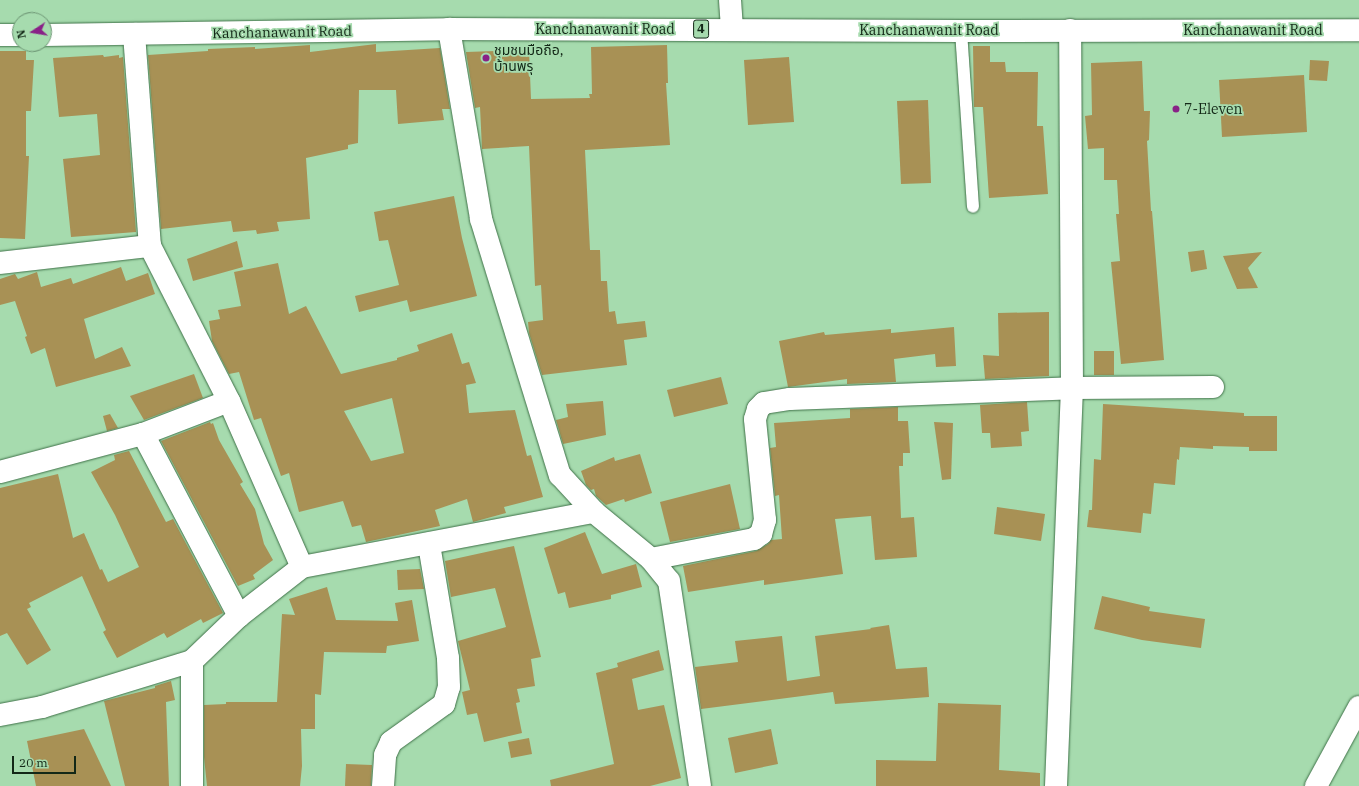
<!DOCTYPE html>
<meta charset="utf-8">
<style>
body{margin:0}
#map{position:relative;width:1359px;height:786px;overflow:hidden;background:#a6dbae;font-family:"IBM Plex Serif","Noto Sans Thai",serif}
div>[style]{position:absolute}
.building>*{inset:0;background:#a89155}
.roads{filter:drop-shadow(0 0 1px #3f7148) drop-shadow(0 0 1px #3f7148)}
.lane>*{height:12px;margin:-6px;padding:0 6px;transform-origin:6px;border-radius:6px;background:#fff}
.street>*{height:22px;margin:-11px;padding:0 11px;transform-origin:11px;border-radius:11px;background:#fff}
.highway>*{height:22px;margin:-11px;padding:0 11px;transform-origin:11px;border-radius:11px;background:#fff}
.dots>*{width:11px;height:11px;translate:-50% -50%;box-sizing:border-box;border:2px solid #a6dbae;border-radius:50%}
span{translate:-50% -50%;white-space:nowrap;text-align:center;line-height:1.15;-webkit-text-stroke:3.5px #a6dbae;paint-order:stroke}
.shield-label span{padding:1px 3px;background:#a6dbae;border:1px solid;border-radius:3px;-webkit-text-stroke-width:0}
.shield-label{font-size:13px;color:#132817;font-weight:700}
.street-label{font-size:14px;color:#132817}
.poi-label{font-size:14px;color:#132817}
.left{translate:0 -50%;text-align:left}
.north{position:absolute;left:12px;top:12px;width:40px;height:40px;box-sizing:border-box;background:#a6dbae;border:1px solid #6b9372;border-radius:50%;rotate:258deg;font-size:11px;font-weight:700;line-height:16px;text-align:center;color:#132817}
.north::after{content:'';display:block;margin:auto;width:14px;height:18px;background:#892187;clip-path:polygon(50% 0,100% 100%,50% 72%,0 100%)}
.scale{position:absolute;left:12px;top:756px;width:64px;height:18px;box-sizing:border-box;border:2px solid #132817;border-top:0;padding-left:5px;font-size:12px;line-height:14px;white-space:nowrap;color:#132817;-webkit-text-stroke:3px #a6dbae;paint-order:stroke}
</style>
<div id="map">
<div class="building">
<div style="clip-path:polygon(376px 44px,376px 52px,440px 48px,450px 109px,442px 109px,444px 120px,398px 124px,396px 90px,359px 90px,358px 143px,348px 145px,348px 149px,306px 158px,310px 219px,277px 222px,279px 231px,257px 234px,256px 230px,233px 232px,231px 221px,161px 229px,148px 55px,208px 51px,208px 49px,255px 47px,255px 49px,310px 45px,310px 52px)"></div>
<div style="clip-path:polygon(667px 45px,668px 83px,666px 83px,670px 145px,585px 150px,590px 250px,600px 250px,601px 281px,607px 281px,609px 312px,615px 311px,617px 324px,645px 321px,647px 337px,624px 340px,627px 365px,542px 375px,529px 333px,528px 322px,543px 320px,541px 285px,535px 286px,529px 146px,482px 149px,480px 107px,475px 108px,466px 52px,529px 50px,531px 99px,590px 98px,589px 94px,592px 94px,591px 47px)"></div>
<div style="clip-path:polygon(973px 46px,990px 46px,990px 62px,1005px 62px,1006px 72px,1038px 72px,1037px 126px,1043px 126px,1048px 194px,989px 198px,983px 107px,974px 107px)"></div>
<div style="clip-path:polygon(0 51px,26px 51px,26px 60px,34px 60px,31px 111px,26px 111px,26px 156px,29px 156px,25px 239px,0 238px)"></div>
<div style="clip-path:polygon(103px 55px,104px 57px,119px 55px,119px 58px,123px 57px,136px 232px,71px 237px,63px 159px,100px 155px,97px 114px,59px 117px,53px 58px)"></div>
<div style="clip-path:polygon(789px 57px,794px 122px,748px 125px,744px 60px)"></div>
<div style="clip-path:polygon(1310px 60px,1329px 61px,1327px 81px,1309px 80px)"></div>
<div style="clip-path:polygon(1142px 61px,1144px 111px,1150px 111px,1149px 140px,1147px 141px,1151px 211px,1152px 211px,1164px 360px,1121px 364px,1111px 262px,1120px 261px,1116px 214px,1119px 214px,1117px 180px,1104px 180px,1104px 148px,1088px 149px,1085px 116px,1092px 115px,1091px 63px)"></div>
<div style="clip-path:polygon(1304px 75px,1307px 132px,1222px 137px,1219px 80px)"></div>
<div style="clip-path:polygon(928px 100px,931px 183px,901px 184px,897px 101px)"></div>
<div style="clip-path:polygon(454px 196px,462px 238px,477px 296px,410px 312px,407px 300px,359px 312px,355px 296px,399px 285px,388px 240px,379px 241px,374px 212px)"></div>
<div style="clip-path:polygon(237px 241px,243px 267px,193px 281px,187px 259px)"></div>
<div style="clip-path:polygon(1204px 250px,1207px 269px,1191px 272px,1188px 252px)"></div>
<div style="clip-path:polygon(1262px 252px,1248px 268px,1258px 288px,1237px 289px,1223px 256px)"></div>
<div style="clip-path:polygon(evenodd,278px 263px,289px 314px,306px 306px,341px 374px,397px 360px,397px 358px,419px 351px,417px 345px,452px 333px,462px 364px,469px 362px,476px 383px,466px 385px,469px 413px,515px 410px,527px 456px,531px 455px,543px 497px,504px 507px,506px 513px,473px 522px,467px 499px,435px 510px,440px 526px,366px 542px,361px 525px,352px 527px,343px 501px,299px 512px,289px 473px,281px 476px,261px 418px,254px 420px,239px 372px,229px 374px,212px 341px,209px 321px,220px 319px,218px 310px,241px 306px,234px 272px,278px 263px,392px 398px,404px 453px,371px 461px,344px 411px,392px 398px)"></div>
<div style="clip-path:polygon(121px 267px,126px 281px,148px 273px,155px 294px,84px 319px,95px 359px,122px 347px,131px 366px,56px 387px,45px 348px,31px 354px,25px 337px,27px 336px,15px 301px,0 305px,0 279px,15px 274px,18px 279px,37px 272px,41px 287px,71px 278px,73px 284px)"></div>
<div style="clip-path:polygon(1049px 312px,1049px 376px,985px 379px,983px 355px,999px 356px,998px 313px)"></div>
<div style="clip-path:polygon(954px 327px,956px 366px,936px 367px,935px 354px,894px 359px,896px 382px,847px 384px,847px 379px,788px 387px,779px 341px,824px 332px,825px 335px,891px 329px,891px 333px)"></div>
<div style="clip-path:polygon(1094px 351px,1114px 351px,1114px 375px,1094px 375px)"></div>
<div style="clip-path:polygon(194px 374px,203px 398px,144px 420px,130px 396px)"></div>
<div style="clip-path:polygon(721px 377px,728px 404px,674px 417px,667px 390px)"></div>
<div style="clip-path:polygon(603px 401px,606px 435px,563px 444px,556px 420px,568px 417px,566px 404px)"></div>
<div style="clip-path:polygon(1027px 402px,1029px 431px,1021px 432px,1022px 446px,991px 448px,990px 433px,982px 433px,980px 405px)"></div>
<div style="clip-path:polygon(1103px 404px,1244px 413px,1244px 416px,1277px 416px,1277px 451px,1249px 451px,1249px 447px,1213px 446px,1213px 449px,1180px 447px,1179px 460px,1177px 459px,1175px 485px,1154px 483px,1151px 514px,1143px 513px,1141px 533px,1087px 527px,1089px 510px,1092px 510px,1094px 459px,1101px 460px)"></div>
<div style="clip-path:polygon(898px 407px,898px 421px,908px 421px,910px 453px,903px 453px,903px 466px,899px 466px,901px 518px,914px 517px,917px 557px,875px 560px,871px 516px,835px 519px,843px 574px,764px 585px,764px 580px,688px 592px,683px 566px,756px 551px,768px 544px,771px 540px,782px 539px,779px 495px,775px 496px,770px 448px,776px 447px,774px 423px,850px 418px,850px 409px)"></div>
<div style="clip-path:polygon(110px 414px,118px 428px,107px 431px,103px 416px)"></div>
<div style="clip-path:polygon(210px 422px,211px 424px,213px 423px,219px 440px,243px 482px,240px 484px,255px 509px,264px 544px,273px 560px,253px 575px,255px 579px,238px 586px,161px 441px)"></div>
<div style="clip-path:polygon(934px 422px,953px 423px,951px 479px,942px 480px)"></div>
<div style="clip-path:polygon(129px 451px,166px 522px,173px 519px,223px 613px,203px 623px,201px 619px,167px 638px,164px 633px,117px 658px,103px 632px,106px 630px,82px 576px,29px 603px,31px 607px,27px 609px,51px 650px,27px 665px,7px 633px,0 636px,0 488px,58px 474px,73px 538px,84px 533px,100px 570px,102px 569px,108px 582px,139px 567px,115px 515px,91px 472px,115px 460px,114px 455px)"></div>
<div style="clip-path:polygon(640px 454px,652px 493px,625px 502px,624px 499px,606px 505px,596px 496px,594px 489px,591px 490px,586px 485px,581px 471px,614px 457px,615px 461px)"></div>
<div style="clip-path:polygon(730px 484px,740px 529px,670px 542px,660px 502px)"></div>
<div style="clip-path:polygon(997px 507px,1045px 514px,1041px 541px,994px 534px)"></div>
<div style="clip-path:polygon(585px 532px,602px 574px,636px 564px,642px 587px,611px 595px,611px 599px,569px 608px,565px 592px,558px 594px,544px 548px)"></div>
<div style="clip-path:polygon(514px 546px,541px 657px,531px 659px,535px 686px,517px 689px,520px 702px,516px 703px,522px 733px,484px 742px,477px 713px,467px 715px,462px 692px,470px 690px,458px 641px,506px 627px,495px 588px,451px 597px,445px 561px)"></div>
<div style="clip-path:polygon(420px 569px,424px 589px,398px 590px,397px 570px)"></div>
<div style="clip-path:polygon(327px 587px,336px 620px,398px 621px,395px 603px,412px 600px,419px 641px,387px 646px,386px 653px,324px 652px,321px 695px,315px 694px,315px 729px,301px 729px,302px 766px,300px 786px,207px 786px,204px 757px,204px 705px,226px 704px,226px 702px,277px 702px,282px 614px,295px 615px,289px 599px)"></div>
<div style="clip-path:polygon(1102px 596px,1150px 607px,1149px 611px,1205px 619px,1201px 648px,1142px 640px,1094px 629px)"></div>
<div style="clip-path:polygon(889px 625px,896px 669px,927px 667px,929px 697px,835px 704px,833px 692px,701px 709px,695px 667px,738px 662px,735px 641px,782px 636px,787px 681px,820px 676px,815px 636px,871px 629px,870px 628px)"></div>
<div style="clip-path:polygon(659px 650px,664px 670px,632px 679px,638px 710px,664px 705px,681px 778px,650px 786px,551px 786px,550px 780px,614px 764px,596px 673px,618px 667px,617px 663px)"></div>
<div style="clip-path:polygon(171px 681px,175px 700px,166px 702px,169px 786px,125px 786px,104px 701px,155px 688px,155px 686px)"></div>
<div style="clip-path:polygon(938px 703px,1001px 705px,999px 770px,1040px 773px,1040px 786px,876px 786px,876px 760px,936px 761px)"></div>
<div style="clip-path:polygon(84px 729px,111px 786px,36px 786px,27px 741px)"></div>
<div style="clip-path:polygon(771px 729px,778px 764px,735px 773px,728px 738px)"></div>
<div style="clip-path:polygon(529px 738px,532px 754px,511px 758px,508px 742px)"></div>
<div style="clip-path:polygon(346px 764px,372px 765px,371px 786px,345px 786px)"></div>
</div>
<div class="roads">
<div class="lane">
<div style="left:961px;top:31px;width:176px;rotate:86.1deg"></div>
</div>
<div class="street">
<div style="left:730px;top:0;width:29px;rotate:86deg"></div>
<div style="left:449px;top:29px;width:193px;rotate:80.4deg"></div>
<div style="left:481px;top:219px;width:268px;rotate:72.9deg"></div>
<div style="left:560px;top:475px;width:50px;rotate:47.4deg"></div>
<div style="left:594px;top:512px;width:74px;rotate:39.5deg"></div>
<div style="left:651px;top:559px;width:28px;rotate:51deg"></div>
<div style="left:669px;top:581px;width:207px;rotate:81.4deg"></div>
<div style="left:134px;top:34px;width:213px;rotate:85.7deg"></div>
<div style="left:0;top:263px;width:151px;rotate:-6.5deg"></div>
<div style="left:150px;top:246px;width:174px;rotate:63deg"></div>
<div style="left:229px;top:401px;width:181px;rotate:66.3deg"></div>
<div style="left:143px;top:434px;width:206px;rotate:62.2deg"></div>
<div style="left:0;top:472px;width:148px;rotate:-14.9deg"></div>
<div style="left:143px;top:434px;width:92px;rotate:-21deg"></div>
<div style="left:651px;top:559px;width:105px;rotate:-11deg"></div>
<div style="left:754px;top:539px;width:9px;rotate:-36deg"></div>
<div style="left:761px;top:534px;width:15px;rotate:-74deg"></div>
<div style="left:765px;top:520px;width:101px;rotate:-95.7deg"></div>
<div style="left:755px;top:419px;width:10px;rotate:-73deg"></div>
<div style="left:758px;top:409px;width:8px;rotate:-45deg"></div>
<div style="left:764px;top:403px;width:26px;rotate:-9deg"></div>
<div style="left:790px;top:399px;width:282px;rotate:-2.2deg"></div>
<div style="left:1072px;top:388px;width:141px;rotate:-0.4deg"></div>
<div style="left:0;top:715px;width:43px;rotate:-10.8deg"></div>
<div style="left:42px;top:707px;width:157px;rotate:-17deg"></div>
<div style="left:192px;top:661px;width:65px;rotate:-43.8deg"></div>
<div style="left:239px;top:616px;width:80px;rotate:-37.9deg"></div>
<div style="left:302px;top:567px;width:297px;rotate:-10.7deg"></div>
<div style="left:192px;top:786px;width:125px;rotate:-90deg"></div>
<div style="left:383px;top:786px;width:31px;rotate:-86deg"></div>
<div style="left:385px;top:755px;width:14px;rotate:-65deg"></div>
<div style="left:391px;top:742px;width:65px;rotate:-35.6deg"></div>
<div style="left:444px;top:704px;width:18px;rotate:-74deg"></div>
<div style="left:449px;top:687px;width:29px;rotate:-92deg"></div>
<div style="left:448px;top:658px;width:116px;rotate:-99.5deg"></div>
<div style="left:1056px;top:786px;width:398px;rotate:-87.7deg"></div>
<div style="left:1072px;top:388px;width:358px;rotate:-90.3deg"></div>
<div style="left:1316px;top:786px;width:90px;rotate:-61.4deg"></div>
</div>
<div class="highway">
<div style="left:0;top:35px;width:20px"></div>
<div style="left:44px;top:35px;width:405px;rotate:-0.8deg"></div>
<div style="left:449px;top:29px;width:512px;rotate:0.22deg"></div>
<div style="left:961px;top:31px;width:398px;rotate:-0.1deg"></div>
</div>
</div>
<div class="dots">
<div style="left:486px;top:58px;background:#892187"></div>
<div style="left:1176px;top:109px;background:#892187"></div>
</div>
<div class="shield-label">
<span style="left:701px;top:29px">4</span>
</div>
<div class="street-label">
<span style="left:605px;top:29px">Kanchanawanit Road</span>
<span style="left:929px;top:30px">Kanchanawanit Road</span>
<span style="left:1253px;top:30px">Kanchanawanit Road</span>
<span style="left:282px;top:32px;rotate:-1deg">Kanchanawanit Road</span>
</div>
<div class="poi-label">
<span class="left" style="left:494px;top:58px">ชุมชนมือถือ,<br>บ้านพรุ</span>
<span class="left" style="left:1184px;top:109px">7-Eleven</span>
</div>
<div class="north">N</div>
<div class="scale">20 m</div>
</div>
